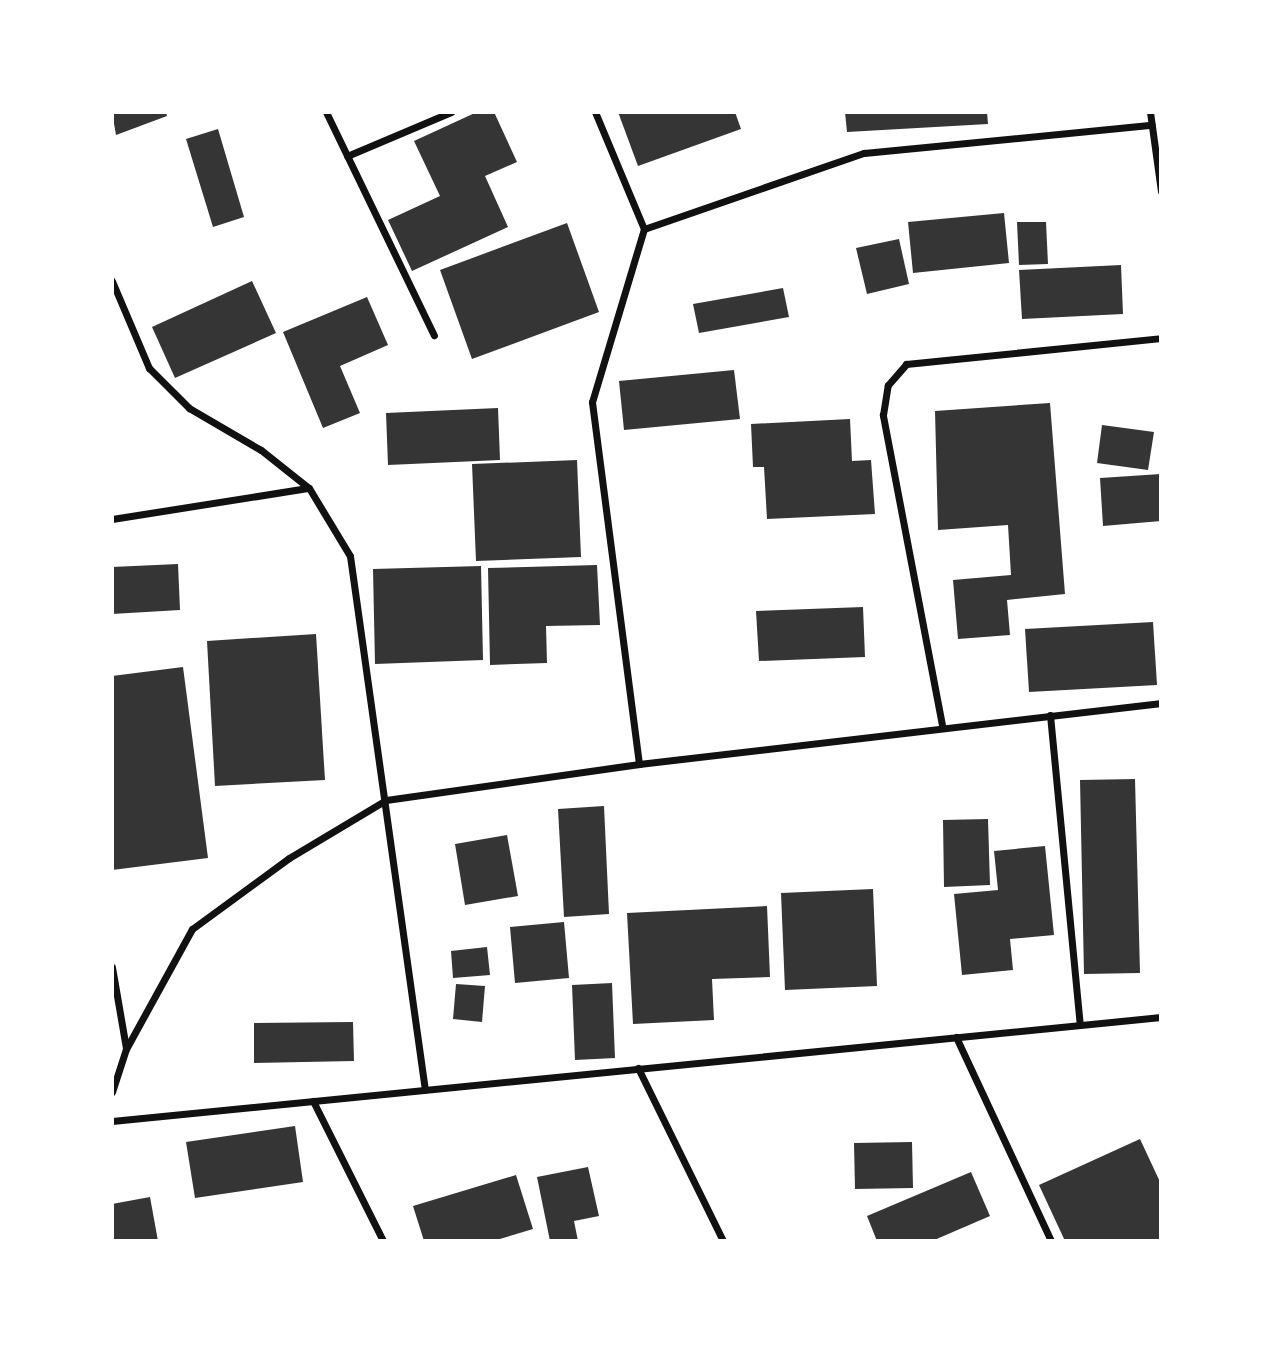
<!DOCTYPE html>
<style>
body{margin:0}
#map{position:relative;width:1273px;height:1353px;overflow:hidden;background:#fff;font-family:"Noto Sans",sans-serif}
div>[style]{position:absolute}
.building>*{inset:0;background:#353535}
.minor>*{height:7px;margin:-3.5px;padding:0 3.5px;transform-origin:3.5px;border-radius:3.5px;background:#111}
span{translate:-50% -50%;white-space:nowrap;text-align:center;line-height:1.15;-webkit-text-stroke:5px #fff;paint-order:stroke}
.frame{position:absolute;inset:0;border:114px solid #fff;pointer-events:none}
</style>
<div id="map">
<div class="building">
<div style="clip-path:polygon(112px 112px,166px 112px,167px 116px,116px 135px)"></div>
<div style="clip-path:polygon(477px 112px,494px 112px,517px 162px,485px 176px,508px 227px,412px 271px,388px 220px,440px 196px,414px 141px)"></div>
<div style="clip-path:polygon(618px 112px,735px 112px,741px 129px,638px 166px)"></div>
<div style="clip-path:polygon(845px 112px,987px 112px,988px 124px,847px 132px)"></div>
<div style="clip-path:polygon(218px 129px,244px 217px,213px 227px,186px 139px)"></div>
<div style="clip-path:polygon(1004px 213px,1009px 263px,913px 273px,908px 222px)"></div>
<div style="clip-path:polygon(1017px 222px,1046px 222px,1048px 264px,1019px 265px)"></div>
<div style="clip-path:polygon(567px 223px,599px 312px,472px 359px,440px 270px)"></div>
<div style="clip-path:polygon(899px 239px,909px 284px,867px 294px,856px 248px)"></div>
<div style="clip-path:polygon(1121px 265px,1123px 314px,1022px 319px,1019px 270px)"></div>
<div style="clip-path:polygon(252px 281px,276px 333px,175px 378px,152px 327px)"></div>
<div style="clip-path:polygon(783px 288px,789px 317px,699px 333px,693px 304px)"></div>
<div style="clip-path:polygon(367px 297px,388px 345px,340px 366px,360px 413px,323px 428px,283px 332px)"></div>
<div style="clip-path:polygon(734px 370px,740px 419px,624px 430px,619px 381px)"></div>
<div style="clip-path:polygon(1050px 403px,1065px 594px,1007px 600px,1010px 635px,958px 639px,953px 580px,1011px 575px,1008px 525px,938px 530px,935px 411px)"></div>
<div style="clip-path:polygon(498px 408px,500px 460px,388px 465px,386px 413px)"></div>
<div style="clip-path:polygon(850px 419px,852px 461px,871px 460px,875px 514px,767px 519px,764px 467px,753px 467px,751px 424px)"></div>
<div style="clip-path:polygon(1102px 425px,1154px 432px,1148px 470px,1097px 463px)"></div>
<div style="clip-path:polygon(577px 460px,581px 557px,476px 561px,472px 464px)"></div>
<div style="clip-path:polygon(1161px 474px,1161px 521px,1103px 526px,1100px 478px)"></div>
<div style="clip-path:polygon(178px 564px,180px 610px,112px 614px,112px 567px)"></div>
<div style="clip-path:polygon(597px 565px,600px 625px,546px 626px,547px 663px,490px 665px,488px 568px)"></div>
<div style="clip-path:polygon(481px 566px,483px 660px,375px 664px,373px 569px)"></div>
<div style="clip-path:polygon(863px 607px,865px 657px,759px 661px,756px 611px)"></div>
<div style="clip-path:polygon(1153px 622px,1157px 685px,1029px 692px,1025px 629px)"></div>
<div style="clip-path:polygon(316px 634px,325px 780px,215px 786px,207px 641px)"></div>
<div style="clip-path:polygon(183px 667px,208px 858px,112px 870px,112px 676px)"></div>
<div style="clip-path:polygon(1135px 779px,1140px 973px,1084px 974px,1080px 780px)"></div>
<div style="clip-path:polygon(604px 806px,609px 914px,564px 917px,558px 809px)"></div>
<div style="clip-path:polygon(988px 819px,990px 885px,944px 887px,943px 820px)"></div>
<div style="clip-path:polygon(507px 835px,518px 896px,465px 905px,455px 844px)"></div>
<div style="clip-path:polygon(1045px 846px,1054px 935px,1010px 939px,1013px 970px,962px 975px,954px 894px,998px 890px,994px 851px)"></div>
<div style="clip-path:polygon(873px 889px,877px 986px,785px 990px,781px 893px)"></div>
<div style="clip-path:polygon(767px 906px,770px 977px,712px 979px,714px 1020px,633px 1024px,627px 913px)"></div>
<div style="clip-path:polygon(564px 922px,569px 978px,515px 983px,510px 927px)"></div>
<div style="clip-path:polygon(487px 947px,490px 975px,453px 978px,451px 951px)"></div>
<div style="clip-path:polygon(612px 983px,615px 1058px,575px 1060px,572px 985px)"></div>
<div style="clip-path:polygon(456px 984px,485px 986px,482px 1022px,453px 1019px)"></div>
<div style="clip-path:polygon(353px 1022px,354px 1061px,254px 1063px,254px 1023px)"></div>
<div style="clip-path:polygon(295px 1126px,303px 1182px,195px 1198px,186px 1142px)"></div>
<div style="clip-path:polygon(1140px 1139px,1161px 1184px,1161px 1241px,1065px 1241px,1039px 1185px)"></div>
<div style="clip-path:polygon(912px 1142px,913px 1188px,855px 1189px,854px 1143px)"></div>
<div style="clip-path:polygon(588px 1167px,599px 1216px,574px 1221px,578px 1241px,550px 1241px,537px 1177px)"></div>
<div style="clip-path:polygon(971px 1172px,990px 1216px,932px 1241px,877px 1241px,867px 1216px)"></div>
<div style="clip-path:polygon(516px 1175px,533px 1229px,493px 1241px,424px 1241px,413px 1206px)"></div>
<div style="clip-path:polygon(150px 1197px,158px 1241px,112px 1241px,112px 1204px)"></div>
</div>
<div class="minor">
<div style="left:326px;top:112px;width:248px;rotate:64.2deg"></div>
<div style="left:1150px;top:112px;width:80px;rotate:82.1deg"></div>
<div style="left:347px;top:156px;width:113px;rotate:-22.9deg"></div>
<div style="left:644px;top:229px;width:233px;rotate:-19.1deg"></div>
<div style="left:864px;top:153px;width:289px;rotate:-5.6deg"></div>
<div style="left:112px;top:281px;width:95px;rotate:67deg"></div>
<div style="left:149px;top:368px;width:57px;rotate:45deg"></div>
<div style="left:189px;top:408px;width:83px;rotate:30.3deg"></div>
<div style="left:261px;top:450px;width:61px;rotate:38.4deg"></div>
<div style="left:309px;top:488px;width:79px;rotate:58.9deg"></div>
<div style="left:350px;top:556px;width:539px;rotate:82.01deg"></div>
<div style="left:112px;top:519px;width:198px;rotate:-9deg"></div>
<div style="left:1050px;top:715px;width:311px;rotate:84.5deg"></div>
<div style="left:942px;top:725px;width:316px;rotate:-100.8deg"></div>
<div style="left:883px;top:415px;width:30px;rotate:-81deg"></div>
<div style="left:888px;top:385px;width:28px;rotate:-49deg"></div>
<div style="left:906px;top:364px;width:256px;rotate:-5.8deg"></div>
<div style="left:639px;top:764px;width:526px;rotate:-6.67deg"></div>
<div style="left:112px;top:967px;width:82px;rotate:80.2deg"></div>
<div style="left:956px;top:1037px;width:225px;rotate:65deg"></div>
<div style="left:638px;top:1068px;width:193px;rotate:63.8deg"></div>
<div style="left:112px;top:1092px;width:45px;rotate:-72deg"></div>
<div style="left:126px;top:1049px;width:137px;rotate:-61.2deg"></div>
<div style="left:192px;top:929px;width:120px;rotate:-36.2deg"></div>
<div style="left:289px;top:858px;width:113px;rotate:-30.9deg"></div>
<div style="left:386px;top:800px;width:256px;rotate:-8.1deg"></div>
<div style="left:639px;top:764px;width:365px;rotate:-97.4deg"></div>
<div style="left:592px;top:402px;width:181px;rotate:-73.3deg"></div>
<div style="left:644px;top:229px;width:127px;rotate:-112.7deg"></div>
<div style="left:313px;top:1101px;width:157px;rotate:63.4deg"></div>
<div style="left:112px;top:1121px;width:1054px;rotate:-5.66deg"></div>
</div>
<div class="frame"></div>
</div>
